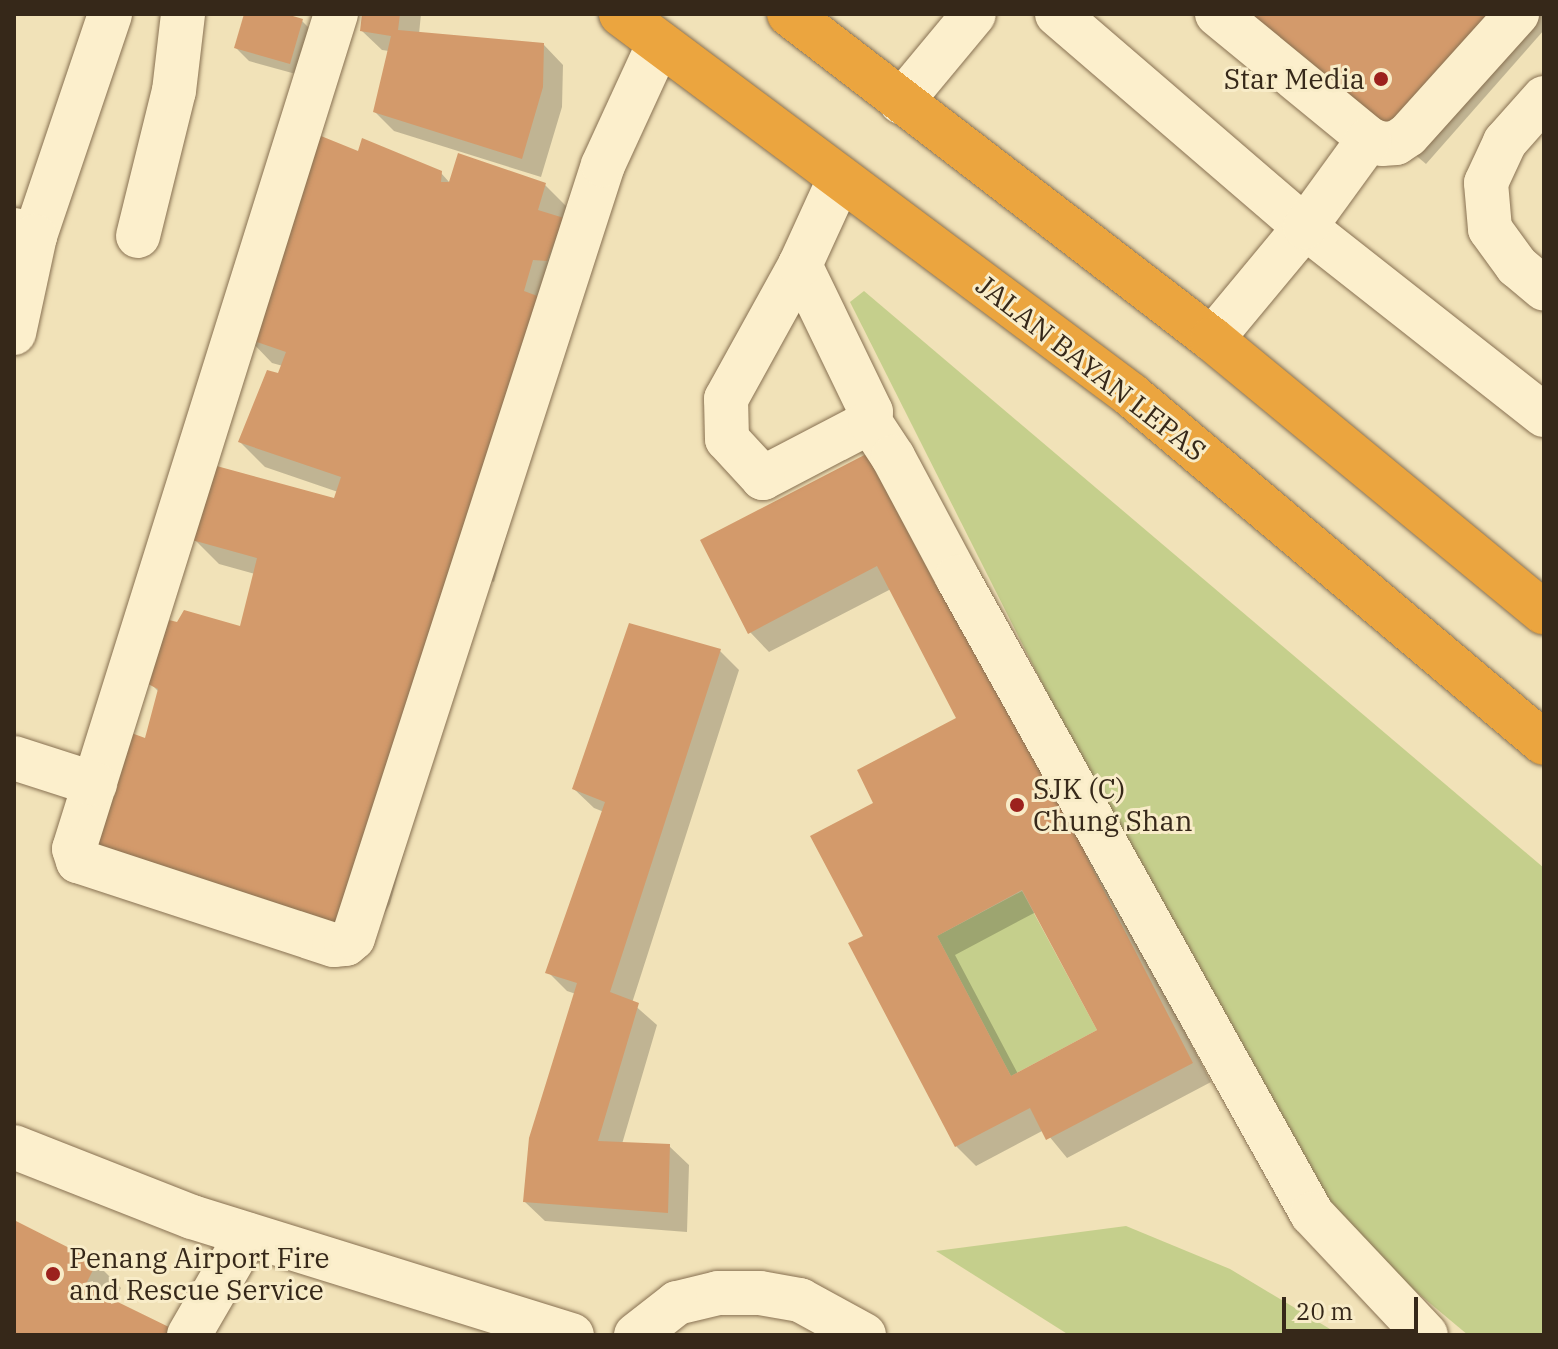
<!DOCTYPE html>
<style>
body{margin:0}
#map{position:relative;width:1558px;height:1349px;overflow:hidden;background:#f1e2b8;font-family:"IBM Plex Serif",serif}
div>[style]{position:absolute}
.green>*{inset:0;background:#c5cf8c}
.shadow>*{inset:0;background:#0003}
.building>*{inset:0;background:#d39a6b}
.roads{filter:drop-shadow(0 0 2px #887152) drop-shadow(0 0 2px #887152)}
.minor>*{height:44px;margin:-22px;padding:0 22px;transform-origin:22px;border-radius:22px;background:#fcefcc}
.highway>*{height:44px;margin:-22px;padding:0 22px;transform-origin:22px;border-radius:22px;background:#eba53f}
.dots>*{width:22px;height:22px;translate:-50% -50%;box-sizing:border-box;border:4px solid #f8ecc8;border-radius:50%}
span{translate:-50% -50%;white-space:nowrap;text-align:center;line-height:1.15;-webkit-text-stroke:6px #f8ecc8;paint-order:stroke}
.poi-label{font-size:28px;color:#362819}
.right{translate:-100% -50%;text-align:right}
.left{translate:0 -50%;text-align:left}
.street-label{font-size:28px;color:#362819}
.frame{position:absolute;inset:0;border:16px solid #362819;pointer-events:none}
.scale{position:absolute;left:1282px;top:1297px;width:136px;height:36px;box-sizing:border-box;border:4px solid #362819;border-top:0;padding-left:10px;font-size:24px;line-height:28px;white-space:nowrap;color:#362819;-webkit-text-stroke:6px #f8ecc8;paint-order:stroke}
</style>
<div id="map">
<div class="green">
<div style="clip-path:polygon(864px 291px,1544px 868px,1544px 1335px,1468px 1335px,1353px 1239px,1242px 1080px,850px 302px)"></div>
<div style="clip-path:polygon(1022px 891px,1097px 1030px,1011px 1076px,937px 936px)"></div>
<div style="clip-path:polygon(1126px 1226px,1230px 1269px,1340px 1335px,1069px 1335px,936px 1251px)"></div>
</div>
<div class="shadow">
<div style="clip-path:polygon(246px 14px,279px 14px,302px 21px,315px 34px,303px 76px,249px 61px,236px 48px)"></div>
<div style="clip-path:polygon(364px 14px,421px 14px,419px 34px,544px 45px,563px 65px,562px 107px,541px 177px,394px 131px,375px 112px,389px 51px,382px 50px,362px 31px)"></div>
<div style="clip-path:polygon(1251px 14px,1544px 14px,1544px 30px,1426px 164px)"></div>
<div style="clip-path:polygon(359px 154px,441px 173px,450px 183px,545px 185px,570px 210px,564px 324px,494px 582px,479px 577px,390px 904px,364px 950px,146px 740px,159px 692px,150px 683px,242px 628px,255px 574px,219px 564px,194px 539px,335px 501px,338px 492px,265px 467px,240px 442px,283px 366px,272px 363px,248px 338px)"></div>
<div style="clip-path:polygon(evenodd,873px 452px,1104px 876px,1211px 1082px,1067px 1158px,1044px 1130px,976px 1166px,956px 1146px,865px 937px,876px 804px,958px 718px,891px 589px,769px 652px,750px 632px,873px 452px,1036px 912px,1099px 1031px,1018px 1074px,955px 955px,1036px 912px)"></div>
<div style="clip-path:polygon(720px 651px,739px 670px,632px 1003px,657px 1025px,622px 1144px,669px 1146px,689px 1165px,687px 1232px,545px 1221px,525px 1202px,576px 994px,567px 991px,548px 972px,604px 812px,594px 808px,574px 789px)"></div>
<div style="clip-path:polygon(14px 1222px,96px 1263px,121px 1288px,114px 1302px,14px 1335px)"></div>
</div>
<div class="building">
<div style="clip-path:polygon(244px 14px,286px 14px,303px 19px,290px 64px,234px 48px)"></div>
<div style="clip-path:polygon(362px 14px,400px 14px,398px 30px,544px 43px,543px 87px,522px 159px,373px 112px,391px 36px,360px 31px)"></div>
<div style="clip-path:polygon(1247px 14px,1496px 14px,1391px 133px,1342px 88px,1306px 70px)"></div>
<div style="clip-path:polygon(321px 136px,358px 151px,362px 138px,442px 171px,441px 182px,449px 182px,458px 153px,546px 183px,538px 210px,564px 218px,547px 261px,533px 260px,524px 291px,540px 297px,470px 558px,454px 554px,366px 879px,339px 926px,96px 848px,126px 731px,145px 738px,158px 689px,148px 684px,169px 620px,177px 622px,184px 610px,240px 626px,257px 558px,192px 540px,213px 465px,334px 498px,341px 477px,238px 442px,267px 370px,278px 373px,286px 352px,245px 338px)"></div>
<div style="clip-path:polygon(evenodd,874px 450px,1094px 852px,1086px 856px,1193px 1063px,1046px 1140px,1030px 1108px,955px 1147px,848px 943px,863px 936px,810px 836px,873px 803px,857px 770px,956px 718px,877px 566px,748px 634px,700px 540px,874px 450px,1022px 890px,1097px 1030px,1011px 1076px,937px 936px,1022px 890px)"></div>
<div style="clip-path:polygon(629px 623px,721px 649px,610px 992px,639px 1003px,598px 1141px,670px 1144px,668px 1213px,523px 1202px,529px 1138px,577px 983px,545px 973px,605px 802px,572px 789px)"></div>
<div style="clip-path:polygon(14px 1220px,97px 1262px,85px 1286px,175px 1330px,172px 1335px,14px 1335px)"></div>
</div>
<div class="roads">
<div class="minor">
<div style="left:336px;top:14px;width:875px;rotate:107.42deg"></div>
<div style="left:74px;top:849px;width:13px;rotate:72deg"></div>
<div style="left:78px;top:861px;width:269px;rotate:18.2deg"></div>
<div style="left:334px;top:945px;width:12px;rotate:-5deg"></div>
<div style="left:346px;top:944px;width:9px;rotate:-41deg"></div>
<div style="left:353px;top:938px;width:812px;rotate:-72.08deg"></div>
<div style="left:603px;top:165px;width:134px;rotate:-65.3deg"></div>
<div style="left:1057px;top:14px;width:327px;rotate:40.7deg"></div>
<div style="left:1305px;top:227px;width:304px;rotate:38.2deg"></div>
<div style="left:1217px;top:14px;width:197px;rotate:39.4deg"></div>
<div style="left:1369px;top:139px;width:14px;rotate:21deg"></div>
<div style="left:1382px;top:144px;width:14px;rotate:-4deg"></div>
<div style="left:1396px;top:143px;width:14px;rotate:-34deg"></div>
<div style="left:1408px;top:135px;width:163px;rotate:-48deg"></div>
<div style="left:1544px;top:98px;width:59px;rotate:131.6deg"></div>
<div style="left:1505px;top:142px;width:45px;rotate:114.9deg"></div>
<div style="left:1486px;top:183px;width:46px;rotate:85deg"></div>
<div style="left:1490px;top:229px;width:46px;rotate:53.9deg"></div>
<div style="left:1517px;top:266px;width:35px;rotate:40deg"></div>
<div style="left:901px;top:102px;width:114px;rotate:-50.3deg"></div>
<div style="left:14px;top:230px;width:22px;rotate:16deg"></div>
<div style="left:35px;top:236px;width:234px;rotate:-71.3deg"></div>
<div style="left:138px;top:236px;width:149px;rotate:-76.1deg"></div>
<div style="left:174px;top:91px;width:78px;rotate:-83.3deg"></div>
<div style="left:800px;top:265px;width:163px;rotate:64.2deg"></div>
<div style="left:871px;top:412px;width:10px;rotate:96deg"></div>
<div style="left:870px;top:422px;width:121px;rotate:152.4deg"></div>
<div style="left:763px;top:478px;width:53px;rotate:-132.7deg"></div>
<div style="left:727px;top:439px;width:40px;rotate:-91.4deg"></div>
<div style="left:726px;top:399px;width:153px;rotate:-61.1deg"></div>
<div style="left:800px;top:265px;width:94px;rotate:-65.4deg"></div>
<div style="left:14px;top:333px;width:99px;rotate:-77.8deg"></div>
<div style="left:1212px;top:339px;width:146px;rotate:-50.3deg"></div>
<div style="left:1305px;top:227px;width:109px;rotate:-54deg"></div>
<div style="left:870px;top:422px;width:42px;rotate:56.7deg"></div>
<div style="left:893px;top:457px;width:136px;rotate:61.9deg"></div>
<div style="left:957px;top:577px;width:729px;rotate:60.87deg"></div>
<div style="left:1312px;top:1214px;width:166px;rotate:46.7deg"></div>
<div style="left:14px;top:758px;width:85px;rotate:17.8deg"></div>
<div style="left:14px;top:1147px;width:191px;rotate:21.5deg"></div>
<div style="left:192px;top:1217px;width:398px;rotate:17.3deg"></div>
<div style="left:189px;top:1335px;width:116px;rotate:-59.9deg"></div>
<div style="left:636px;top:1335px;width:52px;rotate:-38deg"></div>
<div style="left:677px;top:1303px;width:42px;rotate:-13.7deg"></div>
<div style="left:718px;top:1293px;width:42px"></div>
<div style="left:760px;top:1293px;width:41px;rotate:9.9deg"></div>
<div style="left:800px;top:1300px;width:73px;rotate:28.7deg"></div>
</div>
<div class="highway">
<div style="left:621px;top:14px;width:637px;rotate:36.76deg"></div>
<div style="left:1131px;top:395px;width:540px;rotate:40.12deg"></div>
<div style="left:789px;top:14px;width:533px;rotate:37.54deg"></div>
<div style="left:1212px;top:339px;width:430px;rotate:39.5deg"></div>
</div>
</div>
<div class="dots">
<div style="left:1381px;top:79px;background:#9c211d"></div>
<div style="left:1017px;top:805px;background:#9c211d"></div>
<div style="left:53px;top:1274px;background:#9c211d"></div>
</div>
<div class="poi-label">
<span class="right" style="left:1365px;top:79px">Star Media</span>
<span class="left" style="left:1033px;top:805px">SJK (C)<br>Chung Shan</span>
<span class="left" style="left:69px;top:1274px">Penang Airport Fire<br>and Rescue Service</span>
</div>
<div class="street-label">
<span style="left:1091px;top:368px;rotate:38deg">JALAN BAYAN LEPAS</span>
</div>
<div class="frame"></div>
<div class="scale">20 m</div>
</div>
